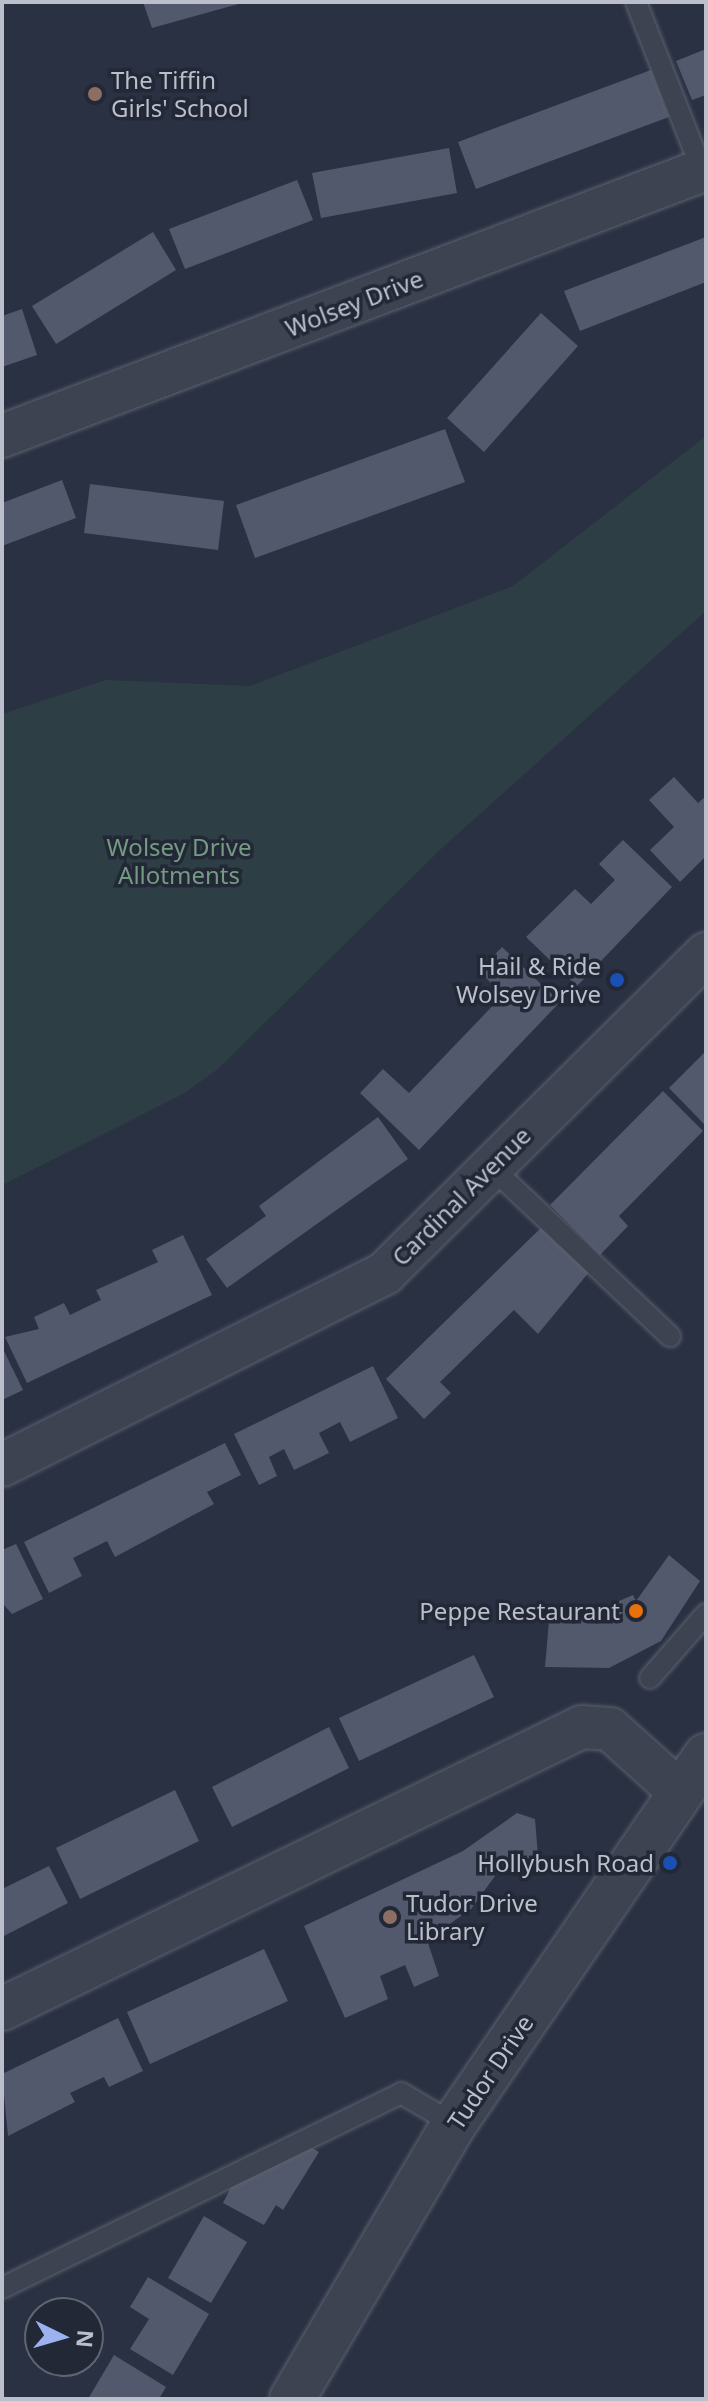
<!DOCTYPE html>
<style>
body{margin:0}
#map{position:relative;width:708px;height:2401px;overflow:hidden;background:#2a3142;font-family:"Noto Sans",sans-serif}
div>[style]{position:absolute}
.green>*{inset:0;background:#2d3f44}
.building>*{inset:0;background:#53596c}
.roads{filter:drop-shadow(0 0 2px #5c616f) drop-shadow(0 0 2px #5c616f)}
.service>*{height:20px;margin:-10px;padding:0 10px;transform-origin:10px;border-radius:10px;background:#3e4352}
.minor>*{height:42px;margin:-21px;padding:0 21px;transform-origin:21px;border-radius:21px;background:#3e4352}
.tertiary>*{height:44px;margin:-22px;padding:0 22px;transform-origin:22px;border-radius:22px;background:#3e4352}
.dots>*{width:22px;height:22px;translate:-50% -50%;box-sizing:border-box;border:4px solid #232837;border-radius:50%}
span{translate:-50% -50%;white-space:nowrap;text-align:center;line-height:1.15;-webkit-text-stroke:7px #232837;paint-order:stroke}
.poi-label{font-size:24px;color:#bbbfcb}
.left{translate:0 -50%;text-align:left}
.right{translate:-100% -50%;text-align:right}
.street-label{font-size:24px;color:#bbbfcb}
.park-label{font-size:24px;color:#759a82}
.frame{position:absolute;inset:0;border:4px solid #bbbfcb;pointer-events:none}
.north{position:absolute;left:24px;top:2297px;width:80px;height:80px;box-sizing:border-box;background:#232837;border:2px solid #606472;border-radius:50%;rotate:95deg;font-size:22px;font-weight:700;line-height:32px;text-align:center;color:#bbbfcb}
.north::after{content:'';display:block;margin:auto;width:28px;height:36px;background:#9cb1f0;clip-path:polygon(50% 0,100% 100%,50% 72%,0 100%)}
</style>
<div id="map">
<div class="green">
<div style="clip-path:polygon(706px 436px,706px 611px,442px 848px,218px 1069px,183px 1094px,2px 1185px,2px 714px,106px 680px,250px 686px,513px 586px)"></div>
</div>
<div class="building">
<div style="clip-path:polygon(143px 2px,242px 2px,242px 3px,152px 28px)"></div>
<div style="clip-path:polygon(706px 49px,706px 95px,692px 100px,676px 61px)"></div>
<div style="clip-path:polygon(651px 70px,669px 117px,476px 189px,458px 142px)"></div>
<div style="clip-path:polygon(449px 148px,457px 193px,321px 218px,312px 173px)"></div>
<div style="clip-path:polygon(297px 180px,313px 220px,185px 269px,169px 229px)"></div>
<div style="clip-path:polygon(153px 232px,176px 270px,56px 344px,32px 306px)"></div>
<div style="clip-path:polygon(706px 237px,706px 282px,580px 331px,564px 291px)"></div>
<div style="clip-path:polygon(22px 309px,37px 355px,2px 367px,2px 316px)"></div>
<div style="clip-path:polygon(541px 313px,578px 346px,484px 452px,447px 418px)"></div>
<div style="clip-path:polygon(445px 429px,465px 482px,255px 558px,236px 505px)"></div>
<div style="clip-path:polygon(62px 480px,76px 518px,2px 546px,2px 503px)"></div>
<div style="clip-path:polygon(90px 484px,224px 501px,218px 550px,84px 533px)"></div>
<div style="clip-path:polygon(674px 777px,698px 803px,706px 796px,706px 856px,680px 882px,650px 850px,674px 827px,649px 800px)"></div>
<div style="clip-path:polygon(623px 840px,672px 887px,577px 986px,526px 937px,575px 889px,591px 904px,615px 880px,599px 864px)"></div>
<div style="clip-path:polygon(502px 947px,560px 1002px,419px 1150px,360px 1093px,383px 1069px,409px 1093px,503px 995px,479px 971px)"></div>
<div style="clip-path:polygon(706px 1051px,706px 1122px,704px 1124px,669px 1088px)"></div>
<div style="clip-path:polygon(663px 1091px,703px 1131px,619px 1216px,628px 1226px,600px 1255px,550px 1205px)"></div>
<div style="clip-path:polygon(378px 1117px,408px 1159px,227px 1288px,206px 1259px,266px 1216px,259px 1206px)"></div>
<div style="clip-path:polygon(545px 1224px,590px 1271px,538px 1334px,514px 1310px,440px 1382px,451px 1393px,424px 1419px,386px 1379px)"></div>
<div style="clip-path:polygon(183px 1235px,212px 1295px,27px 1383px,5px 1337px,39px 1329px,34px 1317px,64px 1303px,70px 1315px,101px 1300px,96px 1290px,158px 1262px,152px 1250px)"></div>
<div style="clip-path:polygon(2px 1347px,23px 1390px,2px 1400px)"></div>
<div style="clip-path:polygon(373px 1366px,398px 1418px,350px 1442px,340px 1422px,319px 1433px,329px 1453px,294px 1470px,284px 1449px,269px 1457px,277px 1476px,259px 1485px,234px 1434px)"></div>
<div style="clip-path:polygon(225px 1443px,241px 1475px,207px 1492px,214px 1504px,115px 1557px,107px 1541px,73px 1558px,82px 1576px,49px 1593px,24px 1542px)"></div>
<div style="clip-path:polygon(16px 1544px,43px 1599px,12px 1614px,2px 1603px,2px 1550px)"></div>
<div style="clip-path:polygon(669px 1555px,700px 1581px,661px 1641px,609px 1668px,545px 1667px,549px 1621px,601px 1619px,598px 1610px,633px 1595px,636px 1601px)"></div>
<div style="clip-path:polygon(474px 1655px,494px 1697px,359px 1761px,339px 1718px)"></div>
<div style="clip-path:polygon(329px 1727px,349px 1768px,232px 1827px,212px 1787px)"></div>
<div style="clip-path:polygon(175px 1790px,199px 1841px,80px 1899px,56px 1848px)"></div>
<div style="clip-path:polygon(517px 1813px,535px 1819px,538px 1856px,521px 1869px,503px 1865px,471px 1909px,427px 1940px,439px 1976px,414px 1987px,405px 1965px,380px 1976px,388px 1999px,345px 2018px,304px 1926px,463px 1851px)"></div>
<div style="clip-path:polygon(49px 1866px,68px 1903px,2px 1937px,2px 1889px)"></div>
<div style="clip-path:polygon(264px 1949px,288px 2001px,150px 2064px,127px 2012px)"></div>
<div style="clip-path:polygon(118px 2018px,143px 2071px,109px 2087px,104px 2077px,70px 2093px,75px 2102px,8px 2136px,2px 2074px)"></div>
<div style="clip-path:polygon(307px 2145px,319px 2152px,283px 2210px,276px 2205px,264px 2225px,223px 2203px,232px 2185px)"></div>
<div style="clip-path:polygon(204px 2216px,247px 2242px,211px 2303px,168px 2278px)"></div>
<div style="clip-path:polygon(148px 2277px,209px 2314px,173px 2375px,130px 2349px,149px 2319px,130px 2307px)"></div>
<div style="clip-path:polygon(114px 2355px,166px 2387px,159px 2399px,88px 2399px)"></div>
</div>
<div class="roads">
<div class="service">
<div style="left:636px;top:2px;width:180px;rotate:68.6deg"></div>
<div style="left:490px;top:1166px;width:248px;rotate:43.4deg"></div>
<div style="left:650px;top:1678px;width:85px;rotate:-48.8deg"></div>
<div style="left:2px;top:2288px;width:444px;rotate:-26deg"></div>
<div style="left:401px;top:2093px;width:61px;rotate:30.3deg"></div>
</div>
<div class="minor">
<div style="left:2px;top:436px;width:753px;rotate:-20.77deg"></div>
<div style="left:2px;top:1465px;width:428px;rotate:-26.6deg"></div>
<div style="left:385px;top:1273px;width:453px;rotate:-44.8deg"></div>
<div style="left:2px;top:2009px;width:645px;rotate:-25.93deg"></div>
<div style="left:582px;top:1727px;width:28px;rotate:4deg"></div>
<div style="left:610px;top:1729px;width:94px;rotate:42deg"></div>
</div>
<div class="tertiary">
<div style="left:292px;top:2399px;width:319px;rotate:-59.5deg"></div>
<div style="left:454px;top:2124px;width:446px;rotate:-55.6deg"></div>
</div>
</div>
<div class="dots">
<div style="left:95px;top:94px;background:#8d6e63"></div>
<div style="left:617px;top:980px;background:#1a4fb4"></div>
<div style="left:636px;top:1611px;background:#e8710a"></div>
<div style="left:670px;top:1863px;background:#1a4fb4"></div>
<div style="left:390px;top:1917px;background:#8d6e63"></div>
</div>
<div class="poi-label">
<span class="left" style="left:111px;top:94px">The Tiffin<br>Girls' School</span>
<span class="right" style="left:601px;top:980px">Hail &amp; Ride<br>Wolsey Drive</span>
<span class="right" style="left:620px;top:1611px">Peppe Restaurant</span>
<span class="right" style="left:654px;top:1863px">Hollybush Road</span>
<span class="left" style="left:406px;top:1917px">Tudor Drive<br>Library</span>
</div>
<div class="street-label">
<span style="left:354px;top:303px;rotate:-21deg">Wolsey Drive</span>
<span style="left:461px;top:1196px;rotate:-45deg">Cardinal Avenue</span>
<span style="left:490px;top:2072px;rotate:-56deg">Tudor Drive</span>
</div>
<div class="park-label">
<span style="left:179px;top:861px">Wolsey Drive<br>Allotments</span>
</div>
<div class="frame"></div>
<div class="north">N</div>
</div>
